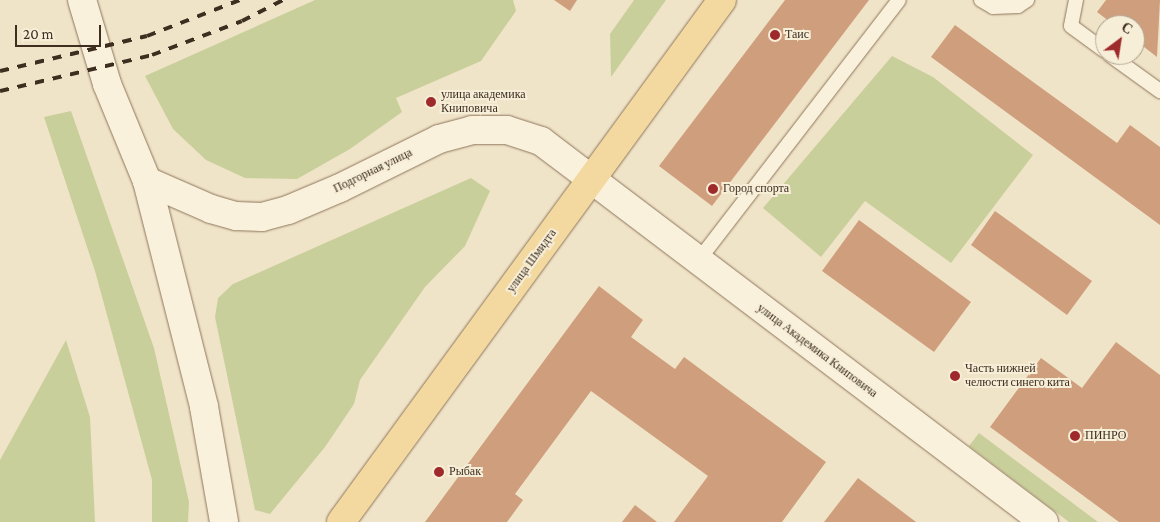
<!DOCTYPE html>
<meta charset="utf-8">
<style>
body{margin:0}
#map{position:relative;width:1160px;height:522px;overflow:hidden;background:#f0e4c8;font-family:"Crimson Pro",serif}
div>[style]{position:absolute}
.green>*{inset:0;background:#c9cf9b}
.building>*{inset:0;background:#cf9f7d}
.roads{filter:drop-shadow(0 0 1px #8d765c) drop-shadow(0 0 1px #8d765c)}
.service>*{height:14px;margin:-7px;padding:0 7px;transform-origin:7px;border-radius:7px;background:#faf1dc}
.secondary>*{height:28px;margin:-14px;padding:0 14px;transform-origin:14px;border-radius:14px;background:#faf1dc}
.primary>*{height:28px;margin:-14px;padding:0 14px;transform-origin:14px;border-radius:14px;background:#f3d9a0}
.rail>*{height:4px;margin-top:-2px;transform-origin:0;background:repeating-linear-gradient(90deg,#3d2e20 0 9px,transparent 0 18px)}
.dots>*{width:14px;height:14px;translate:-50% -50%;box-sizing:border-box;border:2px solid #f7eed8;border-radius:50%}
span{translate:-50% -50%;white-space:nowrap;text-align:center;line-height:1.15;-webkit-text-stroke:4px #f7eed8;paint-order:stroke}
.poi-label{font-size:12px;color:#3d2e20}
.left{translate:0 -50%;text-align:left}
.street-label{font-size:12px;color:#3d2e20}
.north{position:absolute;left:1095px;top:15px;width:50px;height:50px;box-sizing:border-box;background:#f7eed8;border:1px solid #ada18e;border-radius:50%;rotate:31deg;font-size:14px;font-weight:700;line-height:20px;text-align:center;color:#3d2e20}
.north::after{content:'';display:block;margin:auto;width:18px;height:22px;background:#9e2a2b;clip-path:polygon(50% 0,100% 100%,50% 72%,0 100%)}
.scale{position:absolute;left:15px;top:25px;width:86px;height:22px;box-sizing:border-box;border:2px solid #3d2e20;border-top:0;padding-left:6px;font-size:15px;line-height:18px;white-space:nowrap;color:#3d2e20;-webkit-text-stroke:4px #f7eed8;paint-order:stroke}
</style>
<div id="map">
<div class="green">
<div style="clip-path:polygon(315px 0,513px 0,516px 11px,481px 61px,396px 98px,402px 112px,350px 149px,297px 179px,245px 178px,206px 160px,173px 129px,145px 76px)"></div>
<div style="clip-path:polygon(634px 0,666px 0,611px 77px,610px 34px)"></div>
<div style="clip-path:polygon(892px 56px,933px 77px,1033px 155px,951px 263px,865px 201px,821px 257px,763px 208px)"></div>
<div style="clip-path:polygon(71px 111px,154px 348px,189px 502px,188px 522px,152px 522px,152px 480px,95px 271px,44px 117px)"></div>
<div style="clip-path:polygon(471px 178px,490px 191px,465px 246px,425px 287px,360px 380px,354px 404px,325px 447px,270px 514px,255px 510px,215px 317px,218px 298px,233px 284px)"></div>
<div style="clip-path:polygon(66px 340px,90px 417px,95px 522px,0 522px,0 460px)"></div>
<div style="clip-path:polygon(979px 433px,1098px 522px,1069px 522px,969px 446px)"></div>
</div>
<div class="building">
<div style="clip-path:polygon(554px 0,577px 0,570px 11px)"></div>
<div style="clip-path:polygon(785px 0,869px 0,712px 206px,659px 166px)"></div>
<div style="clip-path:polygon(1106px 0,1160px 0,1157px 57px,1135px 40px,1135px 25px,1114px 25px,1097px 12px)"></div>
<div style="clip-path:polygon(955px 25px,1117px 143px,1130px 125px,1160px 147px,1160px 225px,931px 57px)"></div>
<div style="clip-path:polygon(995px 211px,1092px 281px,1067px 315px,971px 245px)"></div>
<div style="clip-path:polygon(859px 220px,971px 302px,934px 352px,822px 271px)"></div>
<div style="clip-path:polygon(599px 286px,643px 320px,631px 337px,675px 369px,684px 357px,826px 462px,782px 522px,674px 522px,708px 476px,591px 391px,515px 494px,523px 500px,507px 522px,425px 522px)"></div>
<div style="clip-path:polygon(1116px 342px,1160px 375px,1160px 522px,1119px 522px,990px 427px,1041px 358px,1082px 388px)"></div>
<div style="clip-path:polygon(858px 478px,916px 522px,824px 522px)"></div>
<div style="clip-path:polygon(635px 505px,657px 522px,622px 522px)"></div>
</div>
<div class="roads">
<div class="service">
<div style="left:981px;top:0;width:14px;rotate:30deg"></div>
<div style="left:993px;top:7px;width:25px;rotate:-2deg"></div>
<div style="left:1018px;top:6px;width:11px;rotate:-34deg"></div>
<div style="left:1076px;top:0;width:26px;rotate:101deg"></div>
<div style="left:1071px;top:26px;width:42px;rotate:36.3deg"></div>
<div style="left:1110px;top:55px;width:62px;rotate:35.8deg"></div>
<div style="left:698px;top:261px;width:329px;rotate:-52.4deg"></div>
</div>
<div class="secondary">
<div style="left:82px;top:0;width:88px;rotate:73.4deg"></div>
<div style="left:107px;top:84px;width:105px;rotate:67.6deg"></div>
<div style="left:147px;top:181px;width:233px;rotate:75.8deg"></div>
<div style="left:204px;top:407px;width:117px;rotate:80.1deg"></div>
<div style="left:147px;top:181px;width:70px;rotate:23.6deg"></div>
<div style="left:211px;top:209px;width:26px;rotate:16deg"></div>
<div style="left:236px;top:216px;width:26px;rotate:2deg"></div>
<div style="left:262px;top:217px;width:27px;rotate:-15deg"></div>
<div style="left:288px;top:210px;width:56px;rotate:-22.9deg"></div>
<div style="left:340px;top:188px;width:110px;rotate:-26.3deg"></div>
<div style="left:439px;top:139px;width:34px;rotate:-15deg"></div>
<div style="left:472px;top:130px;width:35px"></div>
<div style="left:507px;top:130px;width:36px;rotate:18deg"></div>
<div style="left:541px;top:141px;width:631px;rotate:37.14deg"></div>
</div>
<div class="primary">
<div style="left:341px;top:522px;width:646px;rotate:-53.87deg"></div>
</div>
</div>
<div class="rail">
<div style="left:0;top:71px;width:151px;rotate:-13.4deg"></div>
<div style="left:147px;top:36px;width:100px;rotate:-21.2deg"></div>
<div style="left:0;top:91px;width:156px;rotate:-13.3deg"></div>
<div style="left:152px;top:55px;width:96px;rotate:-20.7deg"></div>
<div style="left:242px;top:21px;width:46px;rotate:-27.1deg"></div>
</div>
<div class="dots">
<div style="left:775px;top:35px;background:#9e2a2b"></div>
<div style="left:431px;top:102px;background:#9e2a2b"></div>
<div style="left:713px;top:189px;background:#9e2a2b"></div>
<div style="left:955px;top:376px;background:#9e2a2b"></div>
<div style="left:1075px;top:436px;background:#9e2a2b"></div>
<div style="left:439px;top:472px;background:#9e2a2b"></div>
</div>
<div class="poi-label">
<span class="left" style="left:785px;top:35px">Таис</span>
<span class="left" style="left:441px;top:102px">улица академика<br>Книповича</span>
<span class="left" style="left:723px;top:189px">Город спорта</span>
<span class="left" style="left:965px;top:376px">Часть нижней<br>челюсти синего кита</span>
<span class="left" style="left:1085px;top:436px">ПИНРО</span>
<span class="left" style="left:449px;top:472px">Рыбак</span>
</div>
<div class="street-label">
<span style="left:373px;top:171px;rotate:-26deg">Подгорная улица</span>
<span style="left:532px;top:261px;rotate:-54deg">улица Шмидта</span>
<span style="left:817px;top:351px;rotate:37deg">улица Академика Книповича</span>
</div>
<div class="north">С</div>
<div class="scale">20 m</div>
</div>
